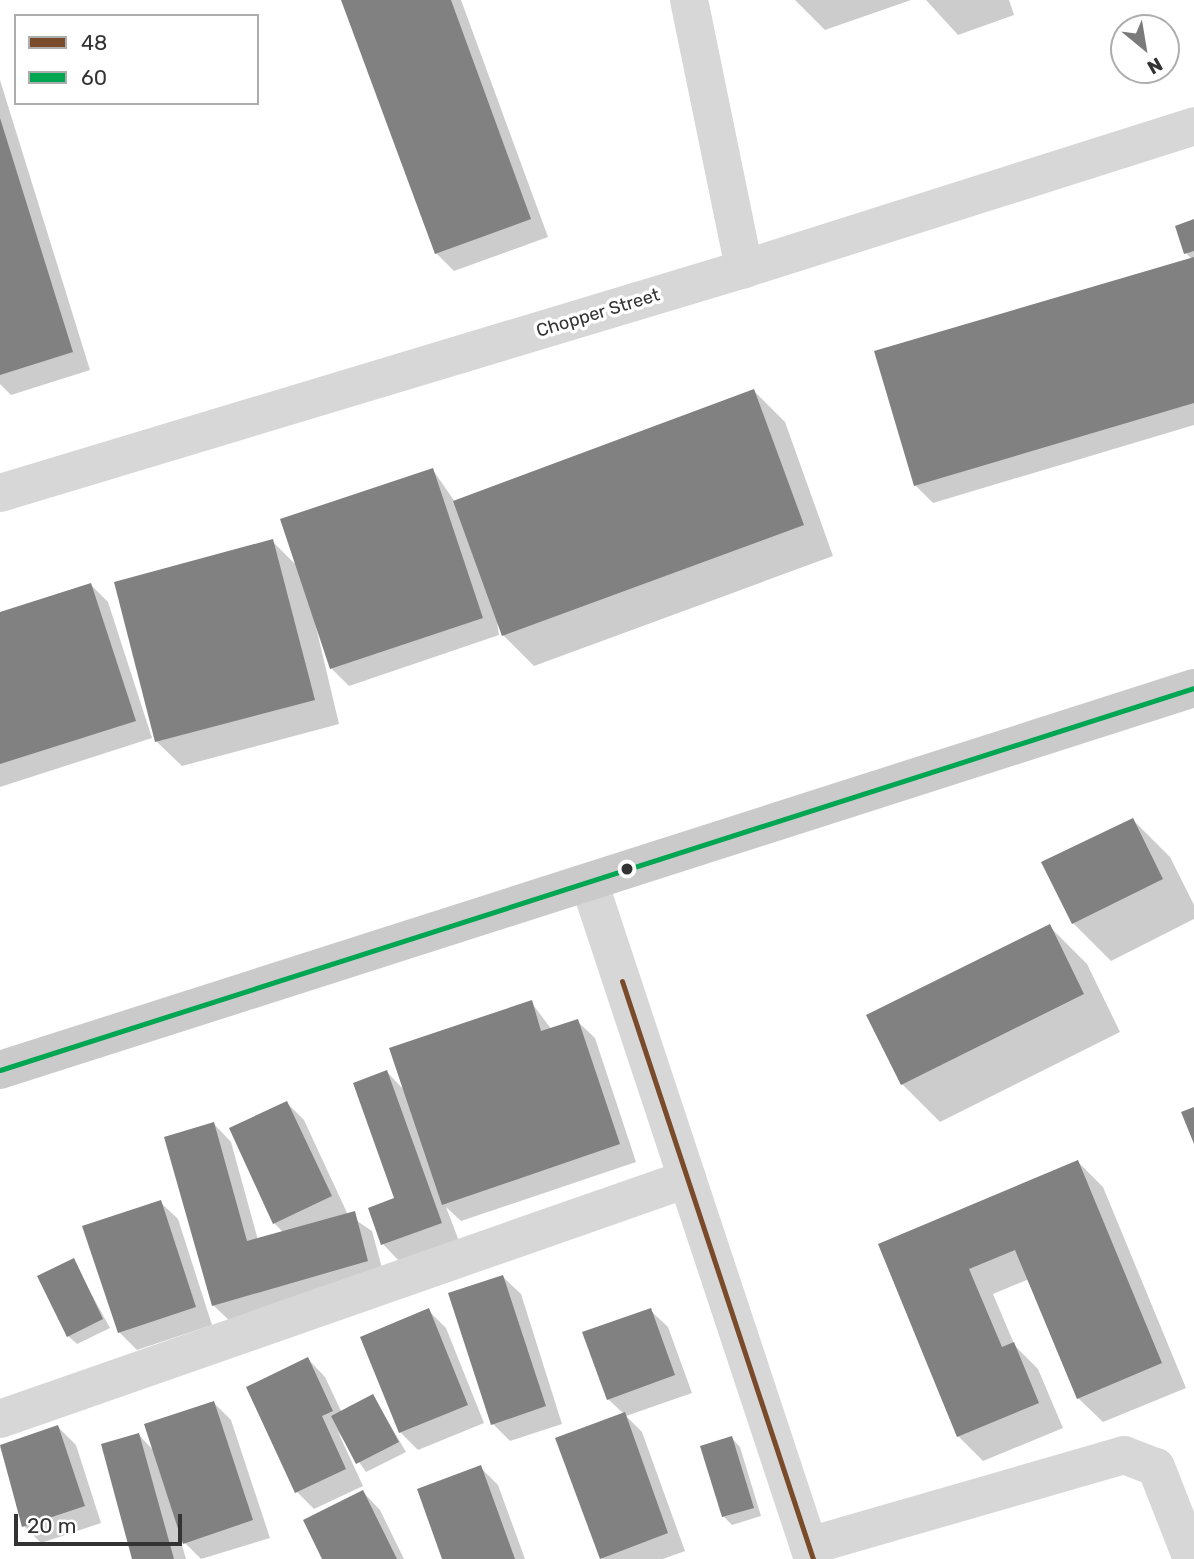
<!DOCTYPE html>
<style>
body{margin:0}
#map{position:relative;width:1194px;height:1559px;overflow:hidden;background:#fff;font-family:Rubik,sans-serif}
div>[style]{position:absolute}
.shadow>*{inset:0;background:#0003}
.building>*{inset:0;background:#818181}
.minor>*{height:38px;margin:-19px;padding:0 19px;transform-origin:19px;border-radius:19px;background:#d7d7d7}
.major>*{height:38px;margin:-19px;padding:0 19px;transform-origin:19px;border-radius:19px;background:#cacaca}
.bus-1>*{height:5px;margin:-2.5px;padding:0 2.5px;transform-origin:2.5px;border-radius:2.5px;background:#7a4b2a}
.bus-2>*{height:5px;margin:-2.5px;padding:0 2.5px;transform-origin:2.5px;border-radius:2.5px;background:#00a651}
.dots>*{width:19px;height:19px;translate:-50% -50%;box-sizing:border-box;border:4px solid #fff;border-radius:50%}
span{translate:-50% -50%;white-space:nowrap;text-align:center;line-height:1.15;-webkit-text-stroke:7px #fff;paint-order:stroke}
.street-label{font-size:18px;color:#333}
.legend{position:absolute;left:14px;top:14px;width:245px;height:91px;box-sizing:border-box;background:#fff;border:2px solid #adadad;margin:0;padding:9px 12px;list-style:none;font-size:21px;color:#333}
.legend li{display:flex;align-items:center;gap:14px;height:35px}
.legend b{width:35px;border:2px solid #adadad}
.north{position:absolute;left:1110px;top:14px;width:70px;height:70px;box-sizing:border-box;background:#fff;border:2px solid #adadad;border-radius:50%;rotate:150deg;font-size:19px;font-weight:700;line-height:28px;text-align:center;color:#333}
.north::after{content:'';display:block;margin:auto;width:24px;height:32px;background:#7a7a7a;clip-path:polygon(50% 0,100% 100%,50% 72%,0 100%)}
.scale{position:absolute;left:14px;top:1514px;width:168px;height:32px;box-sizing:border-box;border:4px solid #333;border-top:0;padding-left:9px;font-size:21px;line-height:24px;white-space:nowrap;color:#333;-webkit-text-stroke:5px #fff;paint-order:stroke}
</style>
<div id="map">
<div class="shadow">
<div style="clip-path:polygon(343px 0,461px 0,548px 237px,454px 271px,436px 253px)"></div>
<div style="clip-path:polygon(795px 0,911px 0,825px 30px)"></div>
<div style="clip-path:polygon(926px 0,1009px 0,1014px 15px,958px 35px)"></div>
<div style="clip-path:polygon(0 80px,90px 370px,11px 395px,0 384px)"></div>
<div style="clip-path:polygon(1194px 221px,1194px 425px,933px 503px,915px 485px,1192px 259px,1186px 253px)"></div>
<div style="clip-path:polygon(754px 391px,785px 422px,833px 556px,534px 666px,503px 635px,496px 615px,499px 635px,349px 686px,332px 669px,311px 606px,339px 724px,182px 766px,157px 742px,116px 583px,272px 541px,298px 567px,433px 470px,455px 502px)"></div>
<div style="clip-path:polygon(91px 585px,108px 602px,152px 738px,0 787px,0 614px)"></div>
<div style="clip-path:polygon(1133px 820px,1170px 857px,1194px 905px,1194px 919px,1111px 961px,1073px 923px)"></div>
<div style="clip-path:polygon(1049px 926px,1087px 964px,1120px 1032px,940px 1122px,902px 1084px)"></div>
<div style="clip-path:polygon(531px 1002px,552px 1030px,577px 1021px,595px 1038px,636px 1162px,461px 1221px,446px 1207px,459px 1241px,400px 1262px,383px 1244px,397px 1199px,387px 1072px,405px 1091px)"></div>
<div style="clip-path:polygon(287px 1103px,304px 1120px,348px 1215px,372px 1231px,385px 1279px,231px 1322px,213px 1305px,214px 1124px,231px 1142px,258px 1240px,284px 1233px,274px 1223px)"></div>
<div style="clip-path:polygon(1078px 1162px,1103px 1187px,1186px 1388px,1103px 1422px,1078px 1398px,1029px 1279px,993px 1294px,1015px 1346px,1038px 1369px,1063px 1428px,983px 1461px,958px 1436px,880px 1245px)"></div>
<div style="clip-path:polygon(160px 1202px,178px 1219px,212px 1325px,137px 1350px,119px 1332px)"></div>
<div style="clip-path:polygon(73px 1260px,110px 1328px,77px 1344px,68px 1336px)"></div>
<div style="clip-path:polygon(503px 1277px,521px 1294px,562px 1424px,510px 1441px,493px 1424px)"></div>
<div style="clip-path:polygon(428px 1310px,446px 1328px,484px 1423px,418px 1450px,400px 1432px)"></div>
<div style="clip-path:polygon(650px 1310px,668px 1327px,692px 1393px,626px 1416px,642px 1432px,685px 1551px,663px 1559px,602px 1559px,624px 1414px,608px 1399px)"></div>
<div style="clip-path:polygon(308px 1359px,325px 1377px,342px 1413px,373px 1396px,406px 1452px,366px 1472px,338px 1432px,363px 1486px,314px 1509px,297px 1492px)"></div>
<div style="clip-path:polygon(214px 1403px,231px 1420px,270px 1538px,201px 1559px,180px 1538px,186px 1559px,134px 1559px,139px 1435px,154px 1451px)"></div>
<div style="clip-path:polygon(58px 1427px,76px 1445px,101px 1523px,41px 1543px,24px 1526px,0 1447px)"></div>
<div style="clip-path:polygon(732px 1438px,740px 1447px,761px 1516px,732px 1525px,723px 1516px)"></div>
<div style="clip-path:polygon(480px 1467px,498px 1485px,525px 1559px,444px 1559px)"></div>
<div style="clip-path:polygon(363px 1492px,380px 1510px,404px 1559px,324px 1559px)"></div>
</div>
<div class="building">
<div style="clip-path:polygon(341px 0,451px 0,531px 219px,435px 254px)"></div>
<div style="clip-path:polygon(0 118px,73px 352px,0 375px)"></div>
<div style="clip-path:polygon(1194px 219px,1194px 251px,1184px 254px,1175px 226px)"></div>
<div style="clip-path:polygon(1194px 257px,1194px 403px,914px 486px,874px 351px)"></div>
<div style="clip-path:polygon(754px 389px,804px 525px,502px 636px,453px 501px)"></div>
<div style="clip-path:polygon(433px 468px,483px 618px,330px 669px,280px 519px)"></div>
<div style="clip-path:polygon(273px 539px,315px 700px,155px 742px,114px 582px)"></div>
<div style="clip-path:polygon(91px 583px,136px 721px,0 764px,0 612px)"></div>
<div style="clip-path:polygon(1133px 818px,1163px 879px,1072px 924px,1041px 862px)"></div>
<div style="clip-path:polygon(1050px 924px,1084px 994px,901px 1085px,866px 1015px)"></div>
<div style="clip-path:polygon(532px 1000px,541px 1031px,578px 1019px,620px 1144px,442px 1205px,389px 1048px)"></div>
<div style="clip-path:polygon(387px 1070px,442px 1223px,381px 1245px,368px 1208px,394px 1198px,353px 1083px)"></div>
<div style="clip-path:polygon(287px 1101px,332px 1196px,273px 1224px,229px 1128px)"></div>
<div style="clip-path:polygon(1194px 1107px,1194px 1144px,1181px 1112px)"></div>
<div style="clip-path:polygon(214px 1122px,247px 1241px,355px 1211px,368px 1261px,212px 1306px,164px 1137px)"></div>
<div style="clip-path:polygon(1078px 1160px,1162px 1363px,1077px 1399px,1015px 1250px,969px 1269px,1002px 1347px,1014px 1342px,1039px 1403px,957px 1437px,878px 1244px)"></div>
<div style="clip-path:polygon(161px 1200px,196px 1307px,118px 1333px,82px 1226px)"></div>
<div style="clip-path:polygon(74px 1258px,103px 1319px,67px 1337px,37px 1276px)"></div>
<div style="clip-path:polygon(503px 1275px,546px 1406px,491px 1425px,448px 1293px)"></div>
<div style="clip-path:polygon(429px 1308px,468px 1405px,399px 1433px,360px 1337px)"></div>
<div style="clip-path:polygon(651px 1308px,675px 1375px,607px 1400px,582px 1332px)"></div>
<div style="clip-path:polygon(308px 1357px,333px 1411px,322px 1416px,346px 1469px,295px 1493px,246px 1387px)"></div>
<div style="clip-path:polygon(373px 1394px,399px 1442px,356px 1464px,331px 1416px)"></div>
<div style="clip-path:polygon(214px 1401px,253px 1520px,183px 1544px,144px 1424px)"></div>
<div style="clip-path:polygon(625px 1412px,668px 1533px,600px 1559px,555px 1438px)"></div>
<div style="clip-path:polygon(58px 1425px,85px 1506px,22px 1527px,0 1445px)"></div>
<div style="clip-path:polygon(139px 1433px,174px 1559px,132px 1559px,101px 1444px)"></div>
<div style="clip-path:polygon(732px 1436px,754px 1508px,722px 1517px,700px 1446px)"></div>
<div style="clip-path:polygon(481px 1465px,515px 1559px,442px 1559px,417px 1489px)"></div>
<div style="clip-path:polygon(363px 1490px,397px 1559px,322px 1559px,303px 1520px)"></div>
</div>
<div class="minor">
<div style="left:689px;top:0;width:275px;rotate:78.4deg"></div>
<div style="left:0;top:493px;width:777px;rotate:-16.76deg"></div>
<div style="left:744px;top:269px;width:472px;rotate:-17.6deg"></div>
<div style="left:590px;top:885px;width:710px;rotate:71.69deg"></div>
<div style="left:0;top:1419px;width:728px;rotate:-19.26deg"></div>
<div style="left:809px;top:1546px;width:328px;rotate:-16.1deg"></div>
<div style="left:1124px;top:1455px;width:34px;rotate:21deg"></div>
<div style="left:1156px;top:1467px;width:99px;rotate:68.6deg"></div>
</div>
<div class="major">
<div style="left:0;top:1070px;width:1254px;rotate:-17.74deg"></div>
</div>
<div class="bus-1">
<div style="left:622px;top:981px;width:609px;rotate:71.71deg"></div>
</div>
<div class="bus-2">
<div style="left:0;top:1070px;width:1254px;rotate:-17.74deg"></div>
</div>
<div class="dots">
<div style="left:627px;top:869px;background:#333"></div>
</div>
<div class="street-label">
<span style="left:598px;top:313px;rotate:-17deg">Chopper Street</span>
</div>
<ul class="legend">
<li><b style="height:9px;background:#7a4b2a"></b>48</li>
<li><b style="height:9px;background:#00a651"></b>60</li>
</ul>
<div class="north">N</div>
<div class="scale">20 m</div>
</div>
